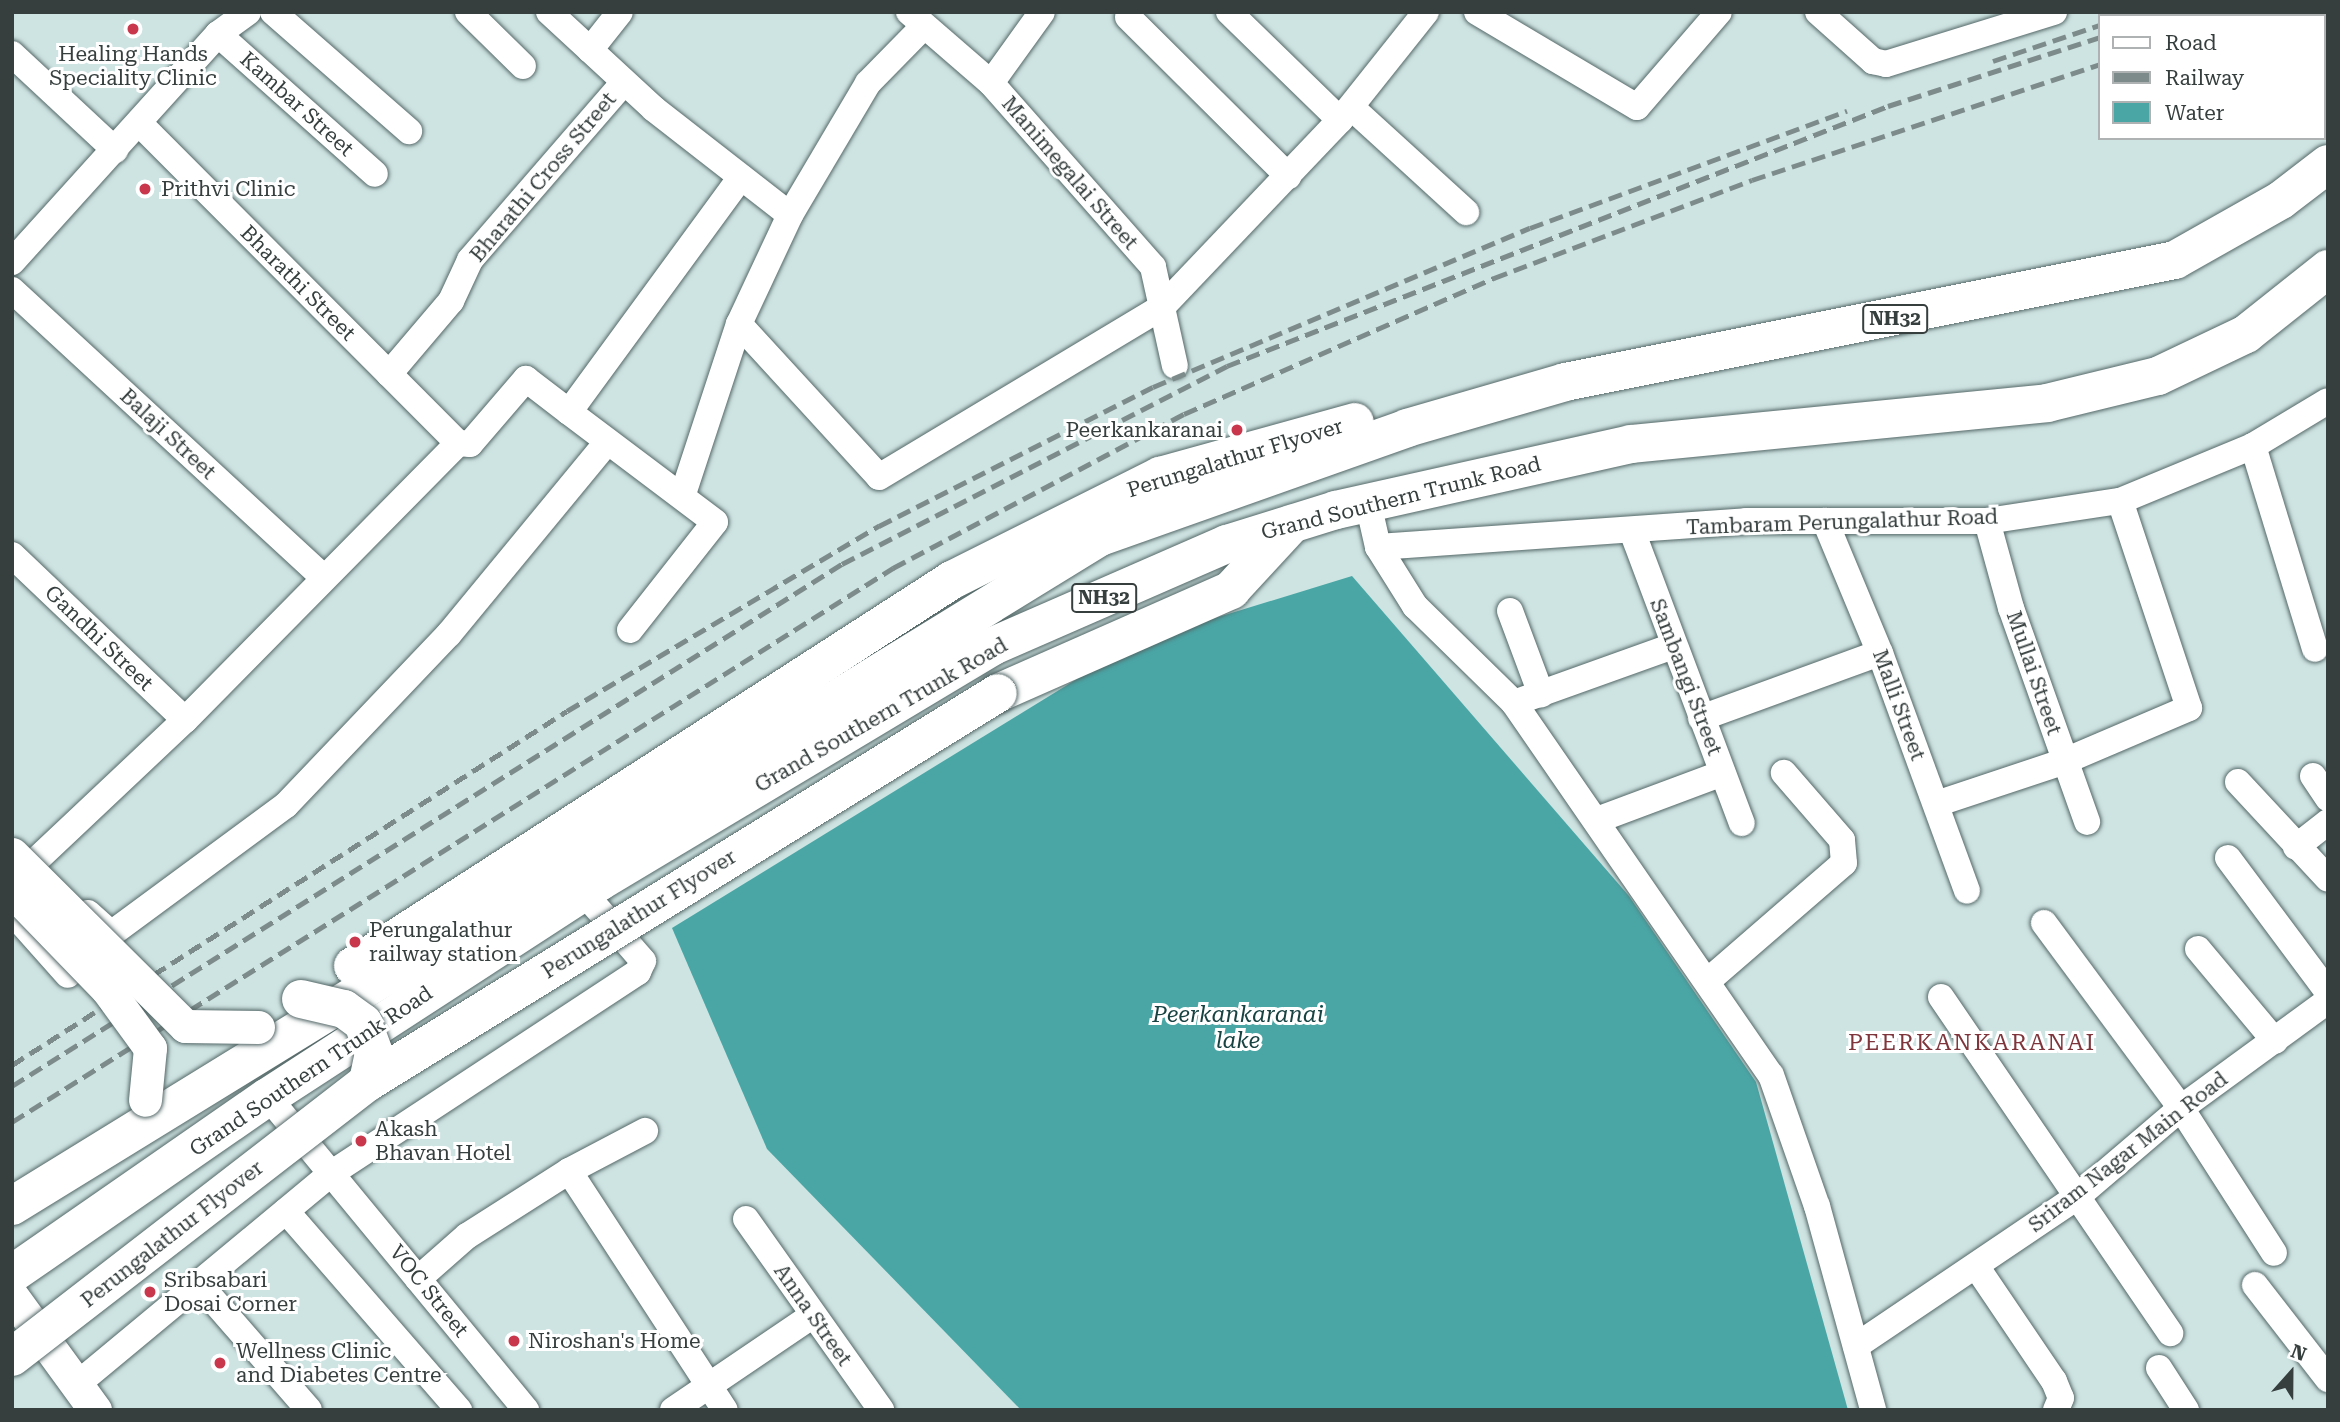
<!DOCTYPE html>
<style>
body{margin:0}
#map{position:relative;width:2340px;height:1422px;overflow:hidden;background:#cee4e3;font-family:"Roboto Serif",serif}
div>[style]{position:absolute}
.water>*{inset:0;background:#4aa6a5}
.roads{filter:drop-shadow(0 0 2px #556868) drop-shadow(0 0 2px #556868)}
.minor>*{height:26px;margin:-13px;padding:0 13px;transform-origin:13px;border-radius:13px;background:#fff}
.major>*{height:33px;margin:-16.5px;padding:0 16.5px;transform-origin:16.5px;border-radius:16.5px;background:#fff}
.highway>*{height:38px;margin:-19px;padding:0 19px;transform-origin:19px;border-radius:19px;background:#fff}
.rail>*{height:5px;margin-top:-2.5px;transform-origin:0;background:repeating-linear-gradient(90deg,#7d8c8b 0 14px,transparent 0 21px)}
.bridges{filter:drop-shadow(0 0 2px #556868) drop-shadow(0 0 2px #556868)}
.major-bridge>*{height:33px;margin:-16.5px;padding:0 16.5px;transform-origin:16.5px;border-radius:16.5px;background:#fff}
.highway-bridge>*{height:38px;margin:-19px;padding:0 19px;transform-origin:19px;border-radius:19px;background:#fff}
.dots>*{width:19px;height:19px;translate:-50% -50%;box-sizing:border-box;border:4px solid #fff;border-radius:50%}
span{translate:-50% -50%;white-space:nowrap;text-align:center;line-height:1.15;-webkit-text-stroke:6px #fff;paint-order:stroke}
.shield-label span{padding:2px 5px;background:#fff;border:2px solid;border-radius:5px;-webkit-text-stroke-width:0}
.shield-label{font-size:19px;color:#363e3e;font-weight:700}
.poi-label{font-size:21px;color:#363e3e}
.left{translate:0 -50%;text-align:left}
.right{translate:-100% -50%;text-align:right}
.street-label{font-size:21px;color:#363e3e}
.water-label{font-size:23px;color:#184342;font-style:italic}
.neighbourhood-label{font-size:23px;color:#7e363c;letter-spacing:2px}
.frame{position:absolute;inset:0;border:14px solid #363e3e;pointer-events:none}
.legend{position:absolute;left:2098px;top:14px;width:228px;height:126px;box-sizing:border-box;background:#fff;border:2px solid #afb2b2;margin:0;padding:9px 12px;list-style:none;font-size:21px;color:#363e3e}
.legend li{display:flex;align-items:center;gap:14px;height:35px}
.legend b{width:35px;border:2px solid #afb2b2}
.north{position:absolute;left:2256px;top:1338px;width:70px;height:70px;-webkit-text-stroke:5px #fff;paint-order:stroke;rotate:21deg;font-size:19px;font-weight:700;line-height:28px;text-align:center;color:#363e3e}
.north::after{content:'';display:block;margin:auto;width:24px;height:32px;background:#363e3e;clip-path:polygon(50% 0,100% 100%,50% 72%,0 100%)}
</style>
<div id="map">
<div class="water">
<div style="clip-path:polygon(1352px 576px,1629px 896px,1756px 1082px,1848px 1410px,1021px 1410px,767px 1149px,672px 928px,1137px 642px)"></div>
</div>
<div class="roads">
<div class="minor">
<div style="left:273px;top:12px;width:181px;rotate:41.2deg"></div>
<div style="left:468px;top:12px;width:77px;rotate:44.5deg"></div>
<div style="left:549px;top:12px;width:143px;rotate:42.7deg"></div>
<div style="left:654px;top:109px;width:172px;rotate:37.9deg"></div>
<div style="left:909px;top:12px;width:108px;rotate:40.9deg"></div>
<div style="left:991px;top:83px;width:245px;rotate:48.6deg"></div>
<div style="left:1153px;top:267px;width:101px;rotate:77.5deg"></div>
<div style="left:1229px;top:12px;width:155px;rotate:44.2deg"></div>
<div style="left:1477px;top:12px;width:186px;rotate:30.7deg"></div>
<div style="left:1637px;top:107px;width:125px;rotate:-49.2deg"></div>
<div style="left:1818px;top:12px;width:74px;rotate:41.7deg"></div>
<div style="left:1873px;top:61px;width:13px;rotate:13deg"></div>
<div style="left:1886px;top:64px;width:176px;rotate:-17.2deg"></div>
<div style="left:1128px;top:17px;width:226px;rotate:44.8deg"></div>
<div style="left:218px;top:34px;width:210px;rotate:41.7deg"></div>
<div style="left:590px;top:50px;width:48px;rotate:-51.7deg"></div>
<div style="left:12px;top:54px;width:141px;rotate:43deg"></div>
<div style="left:991px;top:83px;width:87px;rotate:-54.3deg"></div>
<div style="left:1351px;top:107px;width:156px;rotate:42.4deg"></div>
<div style="left:139px;top:123px;width:452px;rotate:45.1deg"></div>
<div style="left:458px;top:443px;width:12px;rotate:5deg"></div>
<div style="left:470px;top:444px;width:86px;rotate:-49.3deg"></div>
<div style="left:526px;top:379px;width:54px;rotate:37.5deg"></div>
<div style="left:12px;top:262px;width:307px;rotate:-47.9deg"></div>
<div style="left:218px;top:34px;width:37px;rotate:-36deg"></div>
<div style="left:12px;top:290px;width:423px;rotate:42.7deg"></div>
<div style="left:739px;top:324px;width:207px;rotate:47.5deg"></div>
<div style="left:879px;top:477px;width:330px;rotate:-31deg"></div>
<div style="left:1162px;top:307px;width:258px;rotate:-46.4deg"></div>
<div style="left:1340px;top:120px;width:138px;rotate:-51.5deg"></div>
<div style="left:389px;top:374px;width:96px;rotate:-49.7deg"></div>
<div style="left:451px;top:301px;width:45px;rotate:-65.1deg"></div>
<div style="left:470px;top:260px;width:235px;rotate:-49.1deg"></div>
<div style="left:2253px;top:446px;width:212px;rotate:73deg"></div>
<div style="left:683px;top:494px;width:179px;rotate:-71.8deg"></div>
<div style="left:739px;top:324px;width:120px;rotate:-64.9deg"></div>
<div style="left:790px;top:215px;width:153px;rotate:-59.4deg"></div>
<div style="left:868px;top:83px;width:80px;rotate:-45.5deg"></div>
<div style="left:1368px;top:503px;width:45px;rotate:77.2deg"></div>
<div style="left:1378px;top:547px;width:369px;rotate:-4deg"></div>
<div style="left:1746px;top:521px;width:241px"></div>
<div style="left:1987px;top:521px;width:134px;rotate:-8.6deg"></div>
<div style="left:2120px;top:501px;width:144px;rotate:-22.5deg"></div>
<div style="left:2253px;top:446px;width:87px;rotate:-31deg"></div>
<div style="left:1825px;top:521px;width:143px;rotate:67.4deg"></div>
<div style="left:1880px;top:653px;width:253px;rotate:69.9deg"></div>
<div style="left:1987px;top:521px;width:90px;rotate:74.6deg"></div>
<div style="left:2011px;top:608px;width:227px;rotate:70.4deg"></div>
<div style="left:1632px;top:531px;width:312px;rotate:69.4deg"></div>
<div style="left:1378px;top:547px;width:70px;rotate:57.9deg"></div>
<div style="left:1415px;top:606px;width:139px;rotate:44.4deg"></div>
<div style="left:1514px;top:703px;width:452px;rotate:55.4deg"></div>
<div style="left:1771px;top:1075px;width:139px;rotate:70.7deg"></div>
<div style="left:1817px;top:1206px;width:212px;rotate:74.6deg"></div>
<div style="left:12px;top:555px;width:239px;rotate:43.6deg"></div>
<div style="left:1510px;top:611px;width:89px;rotate:69.5deg"></div>
<div style="left:630px;top:630px;width:137px;rotate:-51.8deg"></div>
<div style="left:715px;top:522px;width:183px;rotate:-143deg"></div>
<div style="left:569px;top:412px;width:291px;rotate:-53.8deg"></div>
<div style="left:1514px;top:703px;width:169px;rotate:-19.7deg"></div>
<div style="left:1701px;top:718px;width:190px;rotate:-20deg"></div>
<div style="left:2313px;top:776px;width:27px;rotate:56deg"></div>
<div style="left:2238px;top:782px;width:132px;rotate:47.1deg"></div>
<div style="left:1936px;top:804px;width:136px;rotate:-18.4deg"></div>
<div style="left:2065px;top:761px;width:135px;rotate:-23.1deg"></div>
<div style="left:2189px;top:708px;width:218px;rotate:-108.4deg"></div>
<div style="left:1597px;top:820px;width:134px;rotate:-20.5deg"></div>
<div style="left:2296px;top:847px;width:41px;rotate:-38deg"></div>
<div style="left:2228px;top:858px;width:167px;rotate:53.3deg"></div>
<div style="left:13px;top:882px;width:236px;rotate:-43.3deg"></div>
<div style="left:185px;top:720px;width:389px;rotate:-45.4deg"></div>
<div style="left:88px;top:913px;width:31px;rotate:42deg"></div>
<div style="left:111px;top:934px;width:217px;rotate:-36.4deg"></div>
<div style="left:286px;top:805px;width:236px;rotate:-46.4deg"></div>
<div style="left:449px;top:634px;width:249px;rotate:-50.5deg"></div>
<div style="left:20px;top:921px;width:72px;rotate:48.4deg"></div>
<div style="left:2044px;top:923px;width:230px;rotate:53.5deg"></div>
<div style="left:2181px;top:1108px;width:172px;rotate:57.3deg"></div>
<div style="left:2198px;top:949px;width:120px;rotate:50.1deg"></div>
<div style="left:1710px;top:979px;width:177px;rotate:-40.9deg"></div>
<div style="left:1844px;top:863px;width:23px;rotate:-95deg"></div>
<div style="left:1842px;top:840px;width:89px;rotate:-130.9deg"></div>
<div style="left:1941px;top:997px;width:407px;rotate:55.7deg"></div>
<div style="left:268px;top:1097px;width:406px;rotate:50.5deg"></div>
<div style="left:569px;top:1171px;width:285px;rotate:56.9deg"></div>
<div style="left:286px;top:1211px;width:264px;rotate:49deg"></div>
<div style="left:746px;top:1219px;width:234px;rotate:54.7deg"></div>
<div style="left:1976px;top:1266px;width:139px;rotate:55.9deg"></div>
<div style="left:2054px;top:1381px;width:18px;rotate:68deg"></div>
<div style="left:2061px;top:1398px;width:13px;rotate:113deg"></div>
<div style="left:418px;top:1279px;width:65px;rotate:-41.3deg"></div>
<div style="left:467px;top:1236px;width:121px;rotate:-32.5deg"></div>
<div style="left:569px;top:1171px;width:86px;rotate:-27.8deg"></div>
<div style="left:200px;top:1285px;width:166px;rotate:48.9deg"></div>
<div style="left:2255px;top:1285px;width:119px;rotate:52.2deg"></div>
<div style="left:1856px;top:1346px;width:268px;rotate:-34deg"></div>
<div style="left:2078px;top:1196px;width:135px;rotate:-40.5deg"></div>
<div style="left:2181px;top:1108px;width:182px;rotate:-36.1deg"></div>
<div style="left:2159px;top:1368px;width:50px;rotate:57.3deg"></div>
<div style="left:75px;top:1386px;width:334px;rotate:-39.7deg"></div>
<div style="left:332px;top:1173px;width:366px;rotate:-33.3deg"></div>
<div style="left:638px;top:972px;width:12px;rotate:-66deg"></div>
<div style="left:643px;top:961px;width:91px;rotate:-131deg"></div>
<div style="left:673px;top:1410px;width:168px;rotate:-34.1deg"></div>
</div>
<div class="major">
<div style="left:12px;top:1296px;width:141px;rotate:53.9deg"></div>
</div>
<div class="highway">
<div style="left:998px;top:693px;width:255px;rotate:-23.8deg"></div>
<div style="left:1231px;top:590px;width:90px;rotate:-47.3deg"></div>
<div style="left:353px;top:966px;width:713px;rotate:-32.8deg"></div>
<div style="left:952px;top:580px;width:233px;rotate:-26.6deg"></div>
<div style="left:1160px;top:476px;width:202px;rotate:-15.5deg"></div>
<div style="left:12px;top:1206px;width:1277px;rotate:-31.59deg"></div>
<div style="left:1100px;top:537px;width:326px;rotate:-19.5deg"></div>
<div style="left:1407px;top:428px;width:165px;rotate:-16.2deg"></div>
<div style="left:1565px;top:382px;width:622px;rotate:-11.31deg"></div>
<div style="left:2175px;top:260px;width:122px;rotate:-29.5deg"></div>
<div style="left:2281px;top:200px;width:59px;rotate:-37.5deg"></div>
<div style="left:12px;top:1274px;width:311px;rotate:-34.7deg"></div>
<div style="left:268px;top:1097px;width:395px;rotate:-33deg"></div>
<div style="left:599px;top:882px;width:459px;rotate:-30.9deg"></div>
<div style="left:993px;top:646px;width:255px;rotate:-23.6deg"></div>
<div style="left:1227px;top:544px;width:114px;rotate:-17.3deg"></div>
<div style="left:1336px;top:510px;width:302px;rotate:-12.6deg"></div>
<div style="left:1631px;top:444px;width:418px;rotate:-5.6deg"></div>
<div style="left:2047px;top:403px;width:114px;rotate:-13.7deg"></div>
<div style="left:2158px;top:376px;width:98px;rotate:-25.5deg"></div>
<div style="left:2246px;top:334px;width:105px;rotate:-38.4deg"></div>
</div>
</div>
<div class="rail">
<div style="left:2129px;top:16px;width:11px;rotate:-22deg"></div>
<div style="left:2166px;top:16px;width:12px;rotate:-20deg"></div>
<div style="left:2246px;top:16px;width:11px;rotate:-22deg"></div>
<div style="left:1993px;top:61px;width:113px;rotate:-18.6deg"></div>
<div style="left:12px;top:1065px;width:658px;rotate:-32.53deg"></div>
<div style="left:567px;top:711px;width:363px;rotate:-30.7deg"></div>
<div style="left:879px;top:526px;width:307px;rotate:-26.9deg"></div>
<div style="left:1153px;top:387px;width:409px;rotate:-22.9deg"></div>
<div style="left:1530px;top:228px;width:338px;rotate:-20.3deg"></div>
<div style="left:12px;top:1086px;width:981px;rotate:-32.17deg"></div>
<div style="left:842px;top:564px;width:433px;rotate:-27.2deg"></div>
<div style="left:1227px;top:366px;width:710px;rotate:-21.47deg"></div>
<div style="left:1888px;top:106px;width:223px;rotate:-18deg"></div>
<div style="left:12px;top:1122px;width:1041px;rotate:-32.16deg"></div>
<div style="left:893px;top:568px;width:329px;rotate:-27.9deg"></div>
<div style="left:1184px;top:414px;width:339px;rotate:-23.7deg"></div>
<div style="left:1494px;top:278px;width:276px;rotate:-20.8deg"></div>
<div style="left:1752px;top:180px;width:367px;rotate:-18.4deg"></div>
</div>
<div class="bridges">
<div class="major-bridge">
<div style="left:12px;top:854px;width:244px;rotate:44.8deg"></div>
<div style="left:185px;top:1026px;width:73px;rotate:0.8deg"></div>
<div style="left:12px;top:891px;width:136px;rotate:45.9deg"></div>
<div style="left:107px;top:989px;width:73px;rotate:53.9deg"></div>
<div style="left:150px;top:1048px;width:52px;rotate:95.5deg"></div>
</div>
<div class="highway-bridge">
<div style="left:301px;top:999px;width:44px;rotate:13.1deg"></div>
<div style="left:344px;top:1009px;width:24px;rotate:36deg"></div>
<div style="left:363px;top:1023px;width:32px;rotate:70deg"></div>
<div style="left:374px;top:1053px;width:30px;rotate:102deg"></div>
<div style="left:12px;top:1357px;width:450px;rotate:-37.7deg"></div>
<div style="left:368px;top:1082px;width:740px;rotate:-31.69deg"></div>
</div>
</div>
<div class="dots">
<div style="left:133px;top:29px;background:#c8374c"></div>
<div style="left:145px;top:189px;background:#c8374c"></div>
<div style="left:1237px;top:430px;background:#c8374c"></div>
<div style="left:355px;top:942px;background:#c8374c"></div>
<div style="left:361px;top:1141px;background:#c8374c"></div>
<div style="left:150px;top:1292px;background:#c8374c"></div>
<div style="left:514px;top:1341px;background:#c8374c"></div>
<div style="left:220px;top:1363px;background:#c8374c"></div>
</div>
<div class="shield-label">
<span style="left:1895px;top:319px">NH32</span>
<span style="left:1104px;top:598px">NH32</span>
</div>
<div class="poi-label">
<span style="left:133px;top:66px">Healing Hands<br>Speciality Clinic</span>
<span class="left" style="left:161px;top:189px">Prithvi Clinic</span>
<span class="right" style="left:1223px;top:430px">Peerkankaranai</span>
<span class="left" style="left:369px;top:942px">Perungalathur<br>railway station</span>
<span class="left" style="left:375px;top:1141px">Akash<br>Bhavan Hotel</span>
<span class="left" style="left:164px;top:1292px">Sribsabari<br>Dosai Corner</span>
<span class="left" style="left:528px;top:1341px">Niroshan's Home</span>
<span class="left" style="left:236px;top:1363px">Wellness Clinic<br>and Diabetes Centre</span>
</div>
<div class="street-label">
<span style="left:297px;top:104px;rotate:42deg">Kambar Street</span>
<span style="left:1070px;top:173px;rotate:49deg">Manimegalai Street</span>
<span style="left:543px;top:177px;rotate:-50deg">Bharathi Cross Street</span>
<span style="left:298px;top:283px;rotate:45deg">Bharathi Street</span>
<span style="left:168px;top:434px;rotate:43deg">Balaji Street</span>
<span style="left:1235px;top:458px;rotate:-17deg">Perungalathur Flyover</span>
<span style="left:1401px;top:498px;rotate:-14deg">Grand Southern Trunk Road</span>
<span style="left:1842px;top:522px;rotate:-2deg">Tambaram Perungalathur Road</span>
<span style="left:99px;top:638px;rotate:44deg">Gandhi Street</span>
<span style="left:2034px;top:673px;rotate:71deg">Mullai Street</span>
<span style="left:1686px;top:677px;rotate:69deg">Sambangi Street</span>
<span style="left:1899px;top:705px;rotate:70deg">Malli Street</span>
<span style="left:881px;top:715px;rotate:-30deg">Grand Southern Trunk Road</span>
<span style="left:639px;top:914px;rotate:-32deg">Perungalathur Flyover</span>
<span style="left:311px;top:1071px;rotate:-34deg">Grand Southern Trunk Road</span>
<span style="left:2128px;top:1152px;rotate:-38deg">Sriram Nagar Main Road</span>
<span style="left:172px;top:1234px;rotate:-38deg">Perungalathur Flyover</span>
<span style="left:429px;top:1291px;rotate:51deg">VOC Street</span>
<span style="left:813px;top:1315px;rotate:55deg">Anna Street</span>
</div>
<div class="water-label">
<span style="left:1238px;top:1028px">Peerkankaranai<br>lake</span>
</div>
<div class="neighbourhood-label">
<span style="left:1972px;top:1043px">PEERKANKARANAI</span>
</div>
<div class="frame"></div>
<ul class="legend">
<li><b style="height:9px;background:#fff"></b>Road</li>
<li><b style="height:9px;background:#7d8c8b"></b>Railway</li>
<li><b style="height:19px;background:#4aa6a5"></b>Water</li>
</ul>
<div class="north">N</div>
</div>
